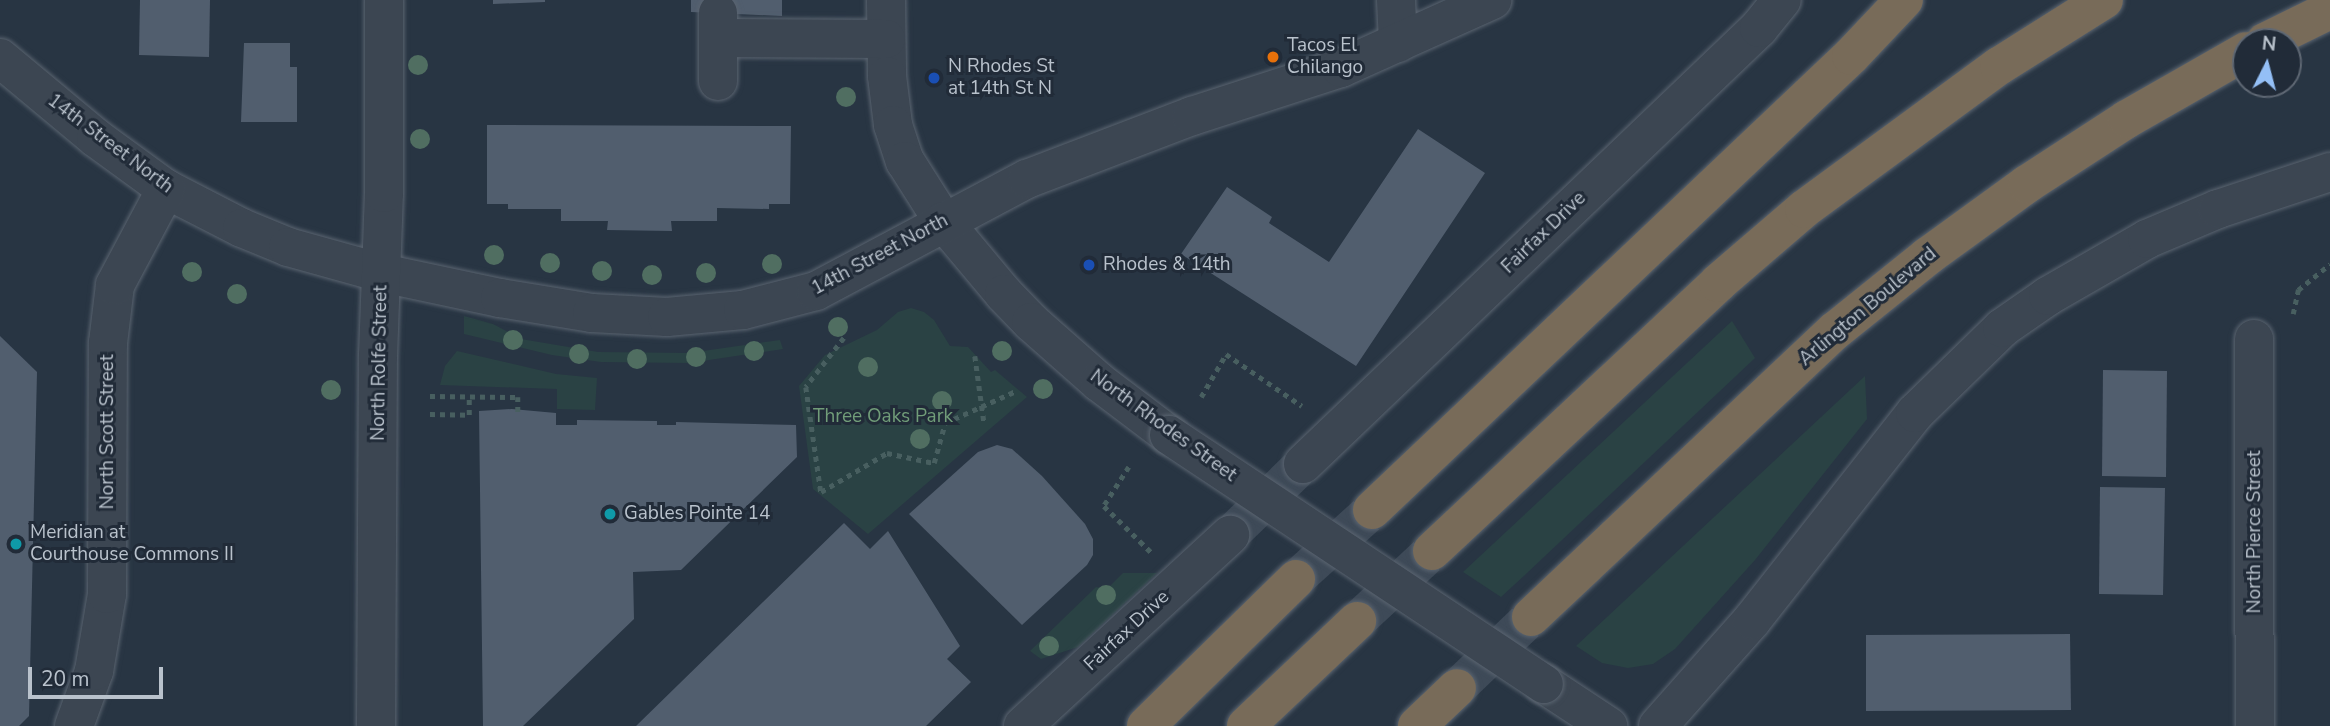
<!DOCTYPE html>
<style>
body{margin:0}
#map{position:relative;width:2330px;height:726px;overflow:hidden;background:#283543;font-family:"Nunito Sans",sans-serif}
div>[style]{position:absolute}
.green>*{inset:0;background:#2a4244}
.building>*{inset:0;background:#515e6e}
.minor-tunnel>*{height:38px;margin-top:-19px;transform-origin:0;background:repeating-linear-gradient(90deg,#3e4a58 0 38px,transparent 0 57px)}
.highway-tunnel>*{height:38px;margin-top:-19px;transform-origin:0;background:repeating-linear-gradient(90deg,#3e4a58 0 38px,transparent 0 57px)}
.path>*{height:4.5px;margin-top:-2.25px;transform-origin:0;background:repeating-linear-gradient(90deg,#485f60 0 5px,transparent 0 10px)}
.roads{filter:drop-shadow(0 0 2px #5a6470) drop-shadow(0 0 2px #5a6470)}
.minor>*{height:38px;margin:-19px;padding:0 19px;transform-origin:19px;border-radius:19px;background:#3c4652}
.highway>*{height:38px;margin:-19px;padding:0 19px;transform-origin:19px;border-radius:19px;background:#786b59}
.bridges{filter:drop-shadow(0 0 2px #5a6470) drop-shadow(0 0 2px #5a6470)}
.minor-bridge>*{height:38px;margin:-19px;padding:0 19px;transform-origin:19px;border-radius:19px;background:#3c4652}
.trees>*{width:20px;height:20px;margin:-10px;border-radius:50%;background:#506e61}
.dots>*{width:19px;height:19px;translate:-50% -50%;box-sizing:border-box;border:4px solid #212b38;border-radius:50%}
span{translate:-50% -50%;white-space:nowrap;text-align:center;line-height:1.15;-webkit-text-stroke:6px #212b38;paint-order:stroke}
.poi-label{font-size:19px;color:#b9c2cc}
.left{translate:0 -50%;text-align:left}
.street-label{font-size:19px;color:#b9c2cc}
.park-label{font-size:19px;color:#719d79}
.north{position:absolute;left:2232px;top:28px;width:70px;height:70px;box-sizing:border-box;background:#212b38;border:2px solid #5e6773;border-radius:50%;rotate:6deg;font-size:19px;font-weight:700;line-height:28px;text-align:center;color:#b9c2cc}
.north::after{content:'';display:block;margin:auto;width:24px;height:32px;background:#94bff6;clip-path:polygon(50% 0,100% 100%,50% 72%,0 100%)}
.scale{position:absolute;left:28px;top:667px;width:135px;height:32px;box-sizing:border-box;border:4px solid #b9c2cc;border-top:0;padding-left:9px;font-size:21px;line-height:24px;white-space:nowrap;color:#b9c2cc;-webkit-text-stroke:5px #212b38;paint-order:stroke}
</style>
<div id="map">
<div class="green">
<div style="clip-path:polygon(911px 308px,924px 312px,934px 320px,950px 346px,968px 347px,991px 372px,995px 370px,1027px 397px,868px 534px,813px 489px,799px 386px,825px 355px,877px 330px,898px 312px)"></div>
<div style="clip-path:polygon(464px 316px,493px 324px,521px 339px,598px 352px,689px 353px,780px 340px,783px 349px,689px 363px,601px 362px,552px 355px,464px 334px)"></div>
<div style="clip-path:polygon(1732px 321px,1755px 358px,1527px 573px,1501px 597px,1463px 572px)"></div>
<div style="clip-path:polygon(457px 351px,556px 374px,597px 378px,595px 410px,557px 409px,557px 389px,440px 385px,445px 366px)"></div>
<div style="clip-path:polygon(1865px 376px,1867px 419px,1755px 560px,1675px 649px,1653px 664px,1628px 668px,1602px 663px,1576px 646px)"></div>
<div style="clip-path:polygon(1123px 573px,1157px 573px,1078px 647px,1041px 659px,1030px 651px,1096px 587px,1107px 589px)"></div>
</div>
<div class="building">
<div style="clip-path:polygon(140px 0,210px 0,209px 57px,139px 55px)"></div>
<div style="clip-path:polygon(493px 0,545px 0,545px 2px,493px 4px)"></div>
<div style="clip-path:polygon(691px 0,782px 0,782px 16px,691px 12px)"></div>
<div style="clip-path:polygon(244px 43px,290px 43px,290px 67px,297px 67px,297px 122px,241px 122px)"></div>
<div style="clip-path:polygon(487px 125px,791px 126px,790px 204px,769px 204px,769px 209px,717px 208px,717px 221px,671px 221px,672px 231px,607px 230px,608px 221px,561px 221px,561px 209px,508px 209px,508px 204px,487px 204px)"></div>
<div style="clip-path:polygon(1418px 129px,1485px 173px,1356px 366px,1181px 254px,1227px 187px,1272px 217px,1269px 223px,1329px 262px)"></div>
<div style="clip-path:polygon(0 336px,37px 372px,29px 716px,19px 726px,0 726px)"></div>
<div style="clip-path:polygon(2103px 370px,2167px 371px,2166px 477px,2102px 476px)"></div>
<div style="clip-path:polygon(512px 409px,556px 413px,556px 425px,577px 425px,577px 420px,657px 421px,657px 425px,676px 425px,676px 422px,796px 425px,797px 457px,681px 570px,633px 572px,634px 619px,523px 726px,483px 726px,479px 411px)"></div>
<div style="clip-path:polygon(997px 445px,1012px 449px,1042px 476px,1085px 524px,1093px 539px,1093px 555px,1087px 565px,1022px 625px,909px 514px,978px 452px)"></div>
<div style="clip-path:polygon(2100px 487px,2165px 488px,2163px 595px,2099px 594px)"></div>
<div style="clip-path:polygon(844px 523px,870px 549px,888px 531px,960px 646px,947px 659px,971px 682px,926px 726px,636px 726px)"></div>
<div style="clip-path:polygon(2070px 634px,2071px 710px,1866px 711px,1866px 635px)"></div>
</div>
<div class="minor-tunnel">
<div style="left:1230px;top:535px;width:102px;rotate:-44.2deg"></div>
</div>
<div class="highway-tunnel">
<div style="left:1296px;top:579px;width:103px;rotate:-42.2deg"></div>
<div style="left:1357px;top:621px;width:103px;rotate:-43deg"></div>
<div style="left:1457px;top:688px;width:103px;rotate:-43.8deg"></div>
</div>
<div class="path">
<div style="left:2293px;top:314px;width:25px;rotate:-78deg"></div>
<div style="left:2298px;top:290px;width:41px;rotate:-39.1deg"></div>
<div style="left:844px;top:338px;width:62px;rotate:127.8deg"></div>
<div style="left:806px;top:387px;width:106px;rotate:81.9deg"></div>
<div style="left:821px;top:492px;width:77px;rotate:-30.6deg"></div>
<div style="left:887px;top:453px;width:48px;rotate:12deg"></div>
<div style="left:934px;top:463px;width:41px;rotate:-74.6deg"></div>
<div style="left:945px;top:423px;width:78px;rotate:-24.3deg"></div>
<div style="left:975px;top:356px;width:67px;rotate:82.2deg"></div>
<div style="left:430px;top:396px;width:88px;rotate:0.7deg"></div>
<div style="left:518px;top:397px;width:15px;rotate:90deg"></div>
<div style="left:1201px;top:397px;width:50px;rotate:-59.8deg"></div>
<div style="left:1226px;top:354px;width:92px;rotate:34.4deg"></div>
<div style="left:430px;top:414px;width:39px;rotate:1deg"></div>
<div style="left:469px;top:415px;width:18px;rotate:-90deg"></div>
<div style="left:1129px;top:467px;width:46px;rotate:122.7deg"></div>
<div style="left:1104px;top:506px;width:66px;rotate:44.4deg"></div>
</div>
<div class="roads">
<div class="minor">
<div style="left:886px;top:0;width:76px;rotate:89.2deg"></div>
<div style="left:887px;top:76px;width:49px;rotate:83deg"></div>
<div style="left:893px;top:125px;width:38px;rotate:72deg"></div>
<div style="left:905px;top:161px;width:71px;rotate:57.7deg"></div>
<div style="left:943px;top:221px;width:95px;rotate:50.1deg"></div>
<div style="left:1004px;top:294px;width:39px;rotate:46deg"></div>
<div style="left:1031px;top:322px;width:91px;rotate:41.4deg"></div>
<div style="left:1099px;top:382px;width:88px;rotate:37.1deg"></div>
<div style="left:1396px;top:0;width:43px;rotate:87.3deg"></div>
<div style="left:718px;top:38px;width:168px;rotate:0.3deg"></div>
<div style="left:0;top:58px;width:125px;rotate:39.8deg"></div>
<div style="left:96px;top:138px;width:87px;rotate:36.1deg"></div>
<div style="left:166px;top:189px;width:85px;rotate:27.2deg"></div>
<div style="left:242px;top:228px;width:50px;rotate:22.4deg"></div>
<div style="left:288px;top:247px;width:98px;rotate:15.5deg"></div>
<div style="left:382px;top:273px;width:121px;rotate:12deg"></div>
<div style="left:500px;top:298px;width:93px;rotate:9.3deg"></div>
<div style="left:592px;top:313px;width:75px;rotate:3.1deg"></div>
<div style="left:667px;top:317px;width:76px;rotate:-5.3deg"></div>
<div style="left:743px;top:310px;width:75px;rotate:-14.6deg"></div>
<div style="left:816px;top:291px;width:239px;rotate:-28deg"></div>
<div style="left:1027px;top:179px;width:177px;rotate:-20.9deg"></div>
<div style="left:1192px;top:116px;width:157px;rotate:-17.9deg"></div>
<div style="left:1341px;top:68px;width:166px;rotate:-24.2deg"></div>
<div style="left:718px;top:81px;width:68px;rotate:-90deg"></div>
<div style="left:2254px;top:339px;width:387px;rotate:89.9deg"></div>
<div style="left:1303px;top:464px;width:631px;rotate:-43.72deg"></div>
<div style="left:1759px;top:28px;width:36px;rotate:-51deg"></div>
<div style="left:1544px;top:684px;width:77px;rotate:33.3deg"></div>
<div style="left:74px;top:726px;width:59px;rotate:-70deg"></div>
<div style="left:94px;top:671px;width:78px;rotate:-80.4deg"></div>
<div style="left:107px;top:594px;width:251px;rotate:-89.8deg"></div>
<div style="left:108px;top:343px;width:58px;rotate:-83.1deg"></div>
<div style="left:115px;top:285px;width:109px;rotate:-62deg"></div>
<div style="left:376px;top:726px;width:370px;rotate:-89.7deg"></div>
<div style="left:378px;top:356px;width:163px;rotate:-87.9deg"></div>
<div style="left:384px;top:193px;width:193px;rotate:-90deg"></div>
<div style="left:1023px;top:726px;width:282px;rotate:-42.7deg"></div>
<div style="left:1658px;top:726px;width:142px;rotate:-48.4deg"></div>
<div style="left:1752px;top:620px;width:263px;rotate:-51.8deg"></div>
<div style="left:1915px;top:413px;width:122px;rotate:-44.3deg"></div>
<div style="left:2002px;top:328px;width:56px;rotate:-34.8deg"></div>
<div style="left:2048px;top:296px;width:114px;rotate:-29.9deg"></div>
<div style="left:2147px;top:239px;width:77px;rotate:-22.9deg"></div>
<div style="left:2218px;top:209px;width:118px;rotate:-18.3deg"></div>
</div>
<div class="highway">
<div style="left:2265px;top:42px;width:72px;rotate:-26.2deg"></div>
<div style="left:1372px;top:510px;width:660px;rotate:-43.47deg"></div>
<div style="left:1851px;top:56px;width:77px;rotate:-46.6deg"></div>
<div style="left:1432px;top:551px;width:392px;rotate:-43.1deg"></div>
<div style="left:1718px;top:283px;width:113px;rotate:-40.7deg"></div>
<div style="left:1804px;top:209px;width:242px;rotate:-36.3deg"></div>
<div style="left:1999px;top:66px;width:124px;rotate:-32.2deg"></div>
<div style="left:1531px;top:617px;width:419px;rotate:-43.3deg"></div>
<div style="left:1836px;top:330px;width:118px;rotate:-38.8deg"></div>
<div style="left:1928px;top:256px;width:122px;rotate:-36deg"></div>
<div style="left:2027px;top:184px;width:119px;rotate:-33deg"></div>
<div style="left:2127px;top:119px;width:137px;rotate:-29.7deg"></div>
<div style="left:1146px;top:726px;width:210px;rotate:-44.4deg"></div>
<div style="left:1246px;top:726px;width:153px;rotate:-43.4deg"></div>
<div style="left:1417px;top:726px;width:55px;rotate:-43.5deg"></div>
</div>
</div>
<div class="bridges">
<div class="minor-bridge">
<div style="left:1169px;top:435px;width:450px;rotate:33.6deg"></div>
</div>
</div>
<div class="trees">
<div style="left:418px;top:65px"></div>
<div style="left:846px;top:97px"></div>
<div style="left:420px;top:139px"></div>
<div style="left:494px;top:255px"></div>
<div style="left:550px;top:263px"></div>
<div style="left:772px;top:264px"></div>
<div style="left:602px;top:271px"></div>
<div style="left:192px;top:272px"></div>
<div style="left:706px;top:273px"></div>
<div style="left:652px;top:275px"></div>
<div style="left:237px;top:294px"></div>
<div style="left:838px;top:327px"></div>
<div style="left:513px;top:340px"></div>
<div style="left:754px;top:351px"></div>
<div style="left:1002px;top:351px"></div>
<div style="left:579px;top:354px"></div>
<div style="left:696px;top:357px"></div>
<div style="left:637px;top:359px"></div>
<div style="left:868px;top:367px"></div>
<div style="left:1043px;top:389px"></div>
<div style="left:331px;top:390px"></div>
<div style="left:942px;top:401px"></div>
<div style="left:920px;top:439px"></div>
<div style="left:1106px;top:595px"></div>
<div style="left:1049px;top:646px"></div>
</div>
<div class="dots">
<div style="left:1273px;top:57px;background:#e8710a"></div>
<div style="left:934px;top:78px;background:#1a4fb4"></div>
<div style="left:1089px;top:265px;background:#1a4fb4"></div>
<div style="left:610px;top:514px;background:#0f9aa8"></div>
<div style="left:16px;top:544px;background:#0f9aa8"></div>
</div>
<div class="poi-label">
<span class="left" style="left:1287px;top:57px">Tacos El<br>Chilango</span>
<span class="left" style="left:948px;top:78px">N Rhodes St<br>at 14th St N</span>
<span class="left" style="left:1103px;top:265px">Rhodes &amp; 14th</span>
<span class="left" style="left:624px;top:514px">Gables Pointe 14</span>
<span class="left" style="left:30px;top:544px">Meridian at<br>Courthouse Commons II</span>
</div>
<div class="street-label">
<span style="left:110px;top:144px;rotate:37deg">14th Street North</span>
<span style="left:1544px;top:233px;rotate:-44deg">Fairfax Drive</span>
<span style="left:880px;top:255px;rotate:-28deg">14th Street North</span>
<span style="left:1868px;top:307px;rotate:-40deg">Arlington Boulevard</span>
<span style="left:380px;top:363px;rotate:-89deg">North Rolfe Street</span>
<span style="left:1163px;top:426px;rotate:36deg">North Rhodes Street</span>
<span style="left:108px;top:432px;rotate:-90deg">North Scott Street</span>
<span style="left:2255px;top:532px;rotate:-90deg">North Pierce Street</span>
<span style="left:1127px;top:631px;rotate:-43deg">Fairfax Drive</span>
</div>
<div class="park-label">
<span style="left:883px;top:417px">Three Oaks Park</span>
</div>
<div class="north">N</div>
<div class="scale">20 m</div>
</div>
